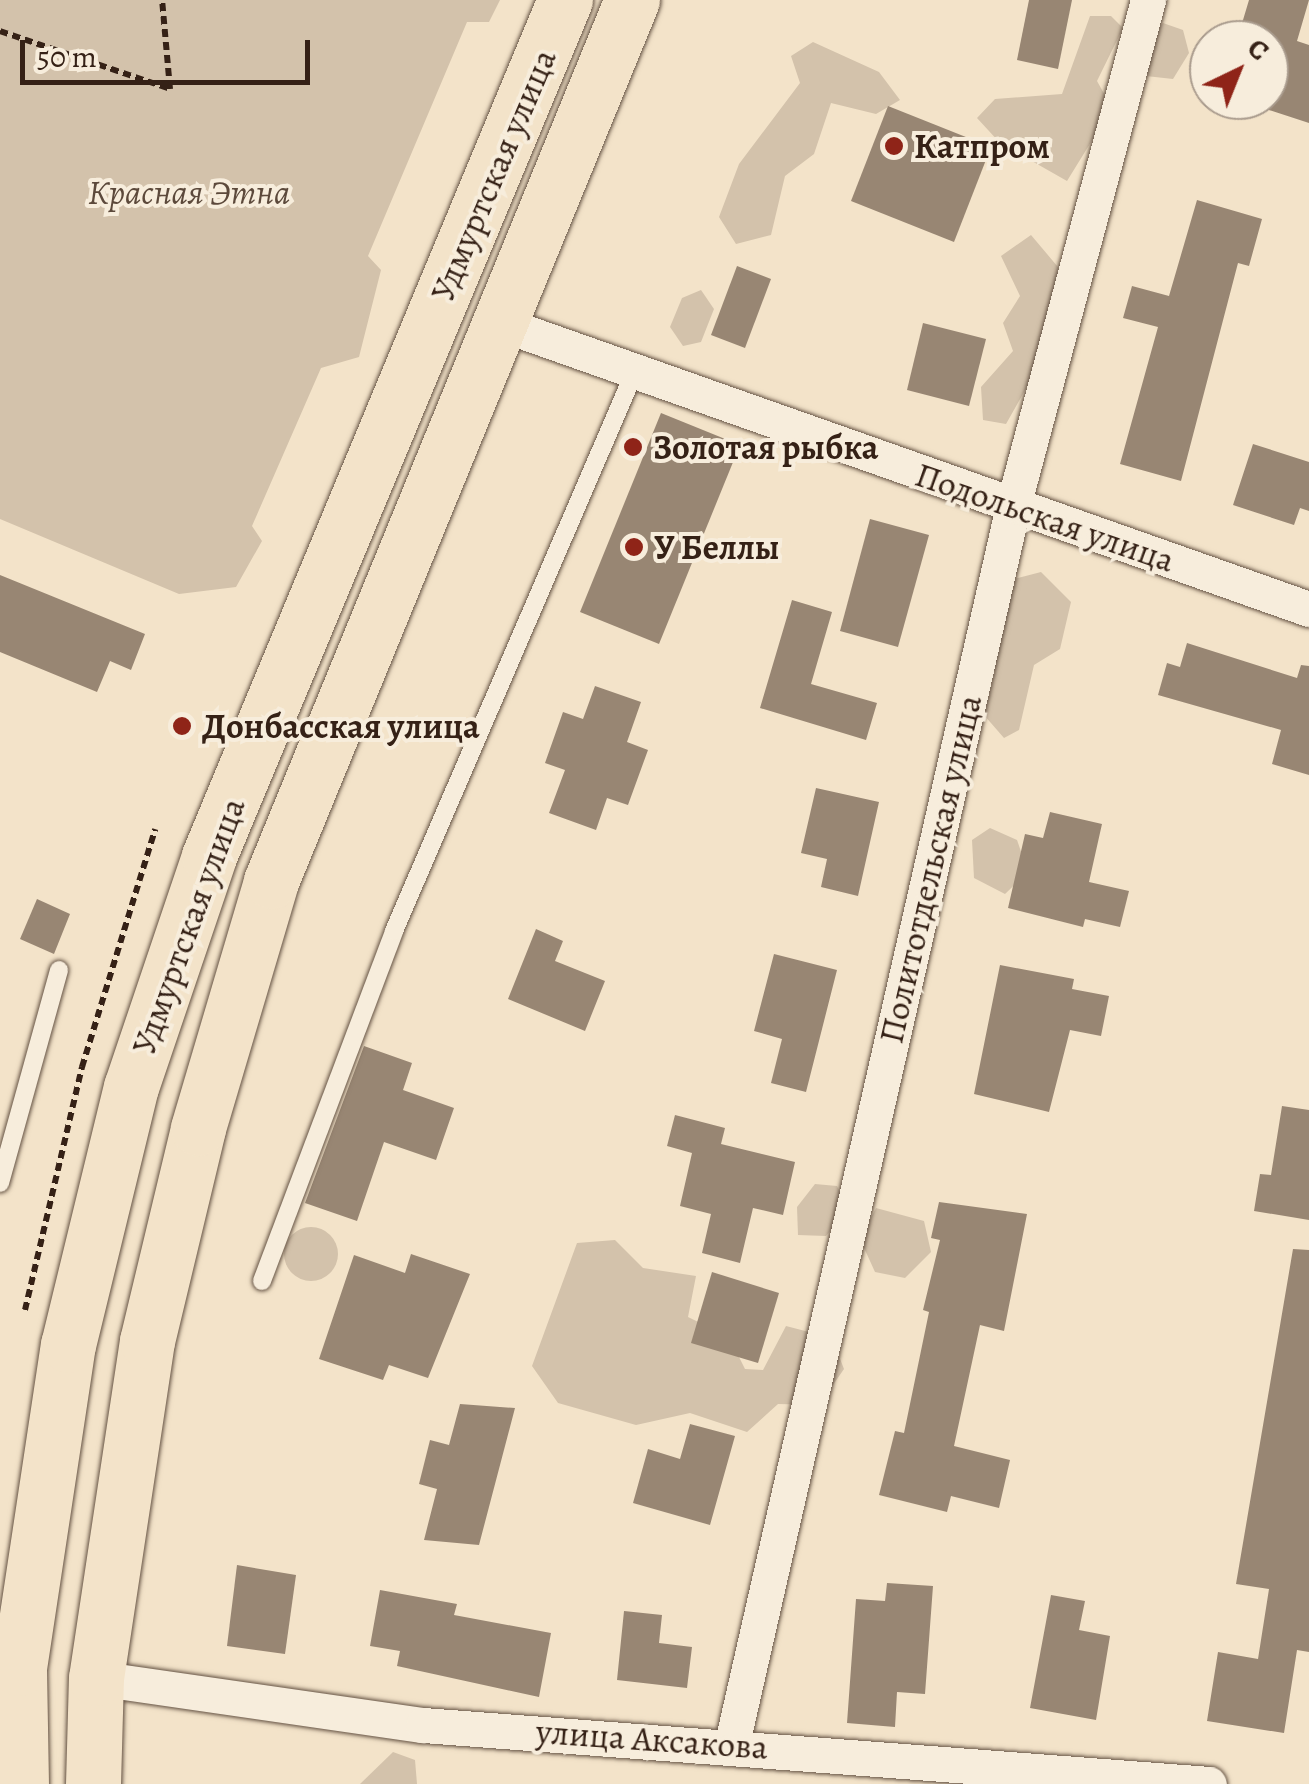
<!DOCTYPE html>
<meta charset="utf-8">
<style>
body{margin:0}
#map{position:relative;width:1309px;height:1784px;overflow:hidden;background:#f3e3c9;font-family:Alegreya,serif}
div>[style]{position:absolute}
.green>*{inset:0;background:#d3c2ab}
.round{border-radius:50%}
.building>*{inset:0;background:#988673}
.path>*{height:6px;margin-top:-3px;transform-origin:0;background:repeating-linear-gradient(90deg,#352116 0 8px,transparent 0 13px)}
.roads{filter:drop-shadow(0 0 2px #645243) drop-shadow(0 0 2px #645243)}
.service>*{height:18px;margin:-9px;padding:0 9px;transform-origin:9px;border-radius:9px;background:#f7eddc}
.minor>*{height:35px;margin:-17.5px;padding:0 17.5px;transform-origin:17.5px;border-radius:17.5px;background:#f7eddc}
.primary>*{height:55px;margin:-27.5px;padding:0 27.5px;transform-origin:27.5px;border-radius:27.5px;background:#f3e3c9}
.dots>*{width:28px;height:28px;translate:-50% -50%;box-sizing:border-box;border:5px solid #f7eddc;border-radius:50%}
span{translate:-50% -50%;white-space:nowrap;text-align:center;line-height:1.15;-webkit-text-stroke:8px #f7eddc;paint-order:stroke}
.poi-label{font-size:35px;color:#352116;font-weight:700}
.left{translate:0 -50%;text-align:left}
.street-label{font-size:35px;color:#352116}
.park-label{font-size:35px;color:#5c493b;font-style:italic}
.north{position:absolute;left:1189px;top:20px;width:100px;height:100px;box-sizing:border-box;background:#f7eddc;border:2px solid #a99b8d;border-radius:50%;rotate:43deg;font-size:28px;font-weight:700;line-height:40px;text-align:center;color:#352116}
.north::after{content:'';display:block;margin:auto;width:35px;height:45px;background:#8f2418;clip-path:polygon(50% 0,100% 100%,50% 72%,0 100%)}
.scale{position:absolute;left:20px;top:40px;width:290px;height:45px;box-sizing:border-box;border:5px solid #352116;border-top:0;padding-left:12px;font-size:30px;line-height:35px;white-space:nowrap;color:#352116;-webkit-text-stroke:8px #f7eddc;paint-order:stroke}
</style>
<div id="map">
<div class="green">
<div style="clip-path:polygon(0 0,500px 0,489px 22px,467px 22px,368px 256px,381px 270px,359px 357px,321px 368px,252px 526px,262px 541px,236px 587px,179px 594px,0 519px)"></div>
<div style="clip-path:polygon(1090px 16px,1111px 16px,1123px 28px,1097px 81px,1112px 108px,1067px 181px,1000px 143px,977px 118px,995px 99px,1062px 94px)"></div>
<div style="clip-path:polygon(1163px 23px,1183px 30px,1189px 53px,1173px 79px,1146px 76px,1141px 44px)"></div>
<div style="clip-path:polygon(813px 42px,879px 72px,900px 100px,876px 114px,831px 103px,814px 154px,785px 176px,771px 235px,736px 244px,719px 217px,739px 164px,800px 83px,791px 56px)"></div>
<div style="clip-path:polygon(1031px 235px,1058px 267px,1054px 339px,1006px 424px,983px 420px,981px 387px,1013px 351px,1003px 323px,1020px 296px,1001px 256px)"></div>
<div style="clip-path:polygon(701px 290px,714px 309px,701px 342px,683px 346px,670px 327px,682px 298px)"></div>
<div style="clip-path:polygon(1041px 572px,1071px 602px,1060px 649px,1034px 665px,1019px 730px,1004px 738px,984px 715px,995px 671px,976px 641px,1007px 581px)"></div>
<div style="clip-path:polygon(990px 828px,1017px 840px,1028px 872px,1005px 894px,974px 878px,972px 840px)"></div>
<div style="clip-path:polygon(815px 1184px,837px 1186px,848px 1209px,826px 1236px,798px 1235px,797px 1207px)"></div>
<div style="clip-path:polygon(876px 1208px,924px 1221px,931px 1252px,905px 1278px,875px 1272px,860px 1239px)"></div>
<div class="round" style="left:284px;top:1227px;width:54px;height:54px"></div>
<div style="clip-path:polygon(615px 1240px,643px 1268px,696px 1276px,688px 1317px,729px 1337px,745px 1369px,763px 1370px,786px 1326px,832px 1338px,844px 1369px,819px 1405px,778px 1404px,747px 1432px,690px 1413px,636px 1425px,558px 1403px,532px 1366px,577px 1243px)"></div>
<div style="clip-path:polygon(393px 1752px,415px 1760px,417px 1784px,360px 1784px)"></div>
</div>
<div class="building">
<div style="clip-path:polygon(1029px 0,1072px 0,1058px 69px,1017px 60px)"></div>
<div style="clip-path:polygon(1249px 0,1309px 0,1297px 41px,1309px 45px,1309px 123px,1269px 110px,1269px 40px,1237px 40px)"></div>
<div style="clip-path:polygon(888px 106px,991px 147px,954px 242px,851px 201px)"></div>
<div style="clip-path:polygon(1197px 200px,1262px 219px,1249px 266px,1238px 263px,1181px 481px,1120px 464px,1158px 327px,1123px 318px,1132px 286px,1169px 296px)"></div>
<div style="clip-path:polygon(737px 266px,771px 279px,745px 348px,711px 335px)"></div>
<div style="clip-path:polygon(923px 323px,986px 339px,969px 406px,907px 390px)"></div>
<div style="clip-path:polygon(661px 413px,740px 445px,659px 644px,580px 612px)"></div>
<div style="clip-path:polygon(1253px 444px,1309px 462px,1309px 511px,1300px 508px,1294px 525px,1233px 505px)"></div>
<div style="clip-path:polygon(870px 519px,929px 535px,898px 647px,840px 631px)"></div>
<div style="clip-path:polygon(0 575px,145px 634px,131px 670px,110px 661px,97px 692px,0 652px)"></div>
<div style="clip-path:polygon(792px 600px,832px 612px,811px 684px,877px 703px,866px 740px,760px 708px)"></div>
<div style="clip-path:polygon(1187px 643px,1297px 678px,1301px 665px,1309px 666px,1309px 775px,1272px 764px,1281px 730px,1158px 695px,1167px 663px,1180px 667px)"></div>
<div style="clip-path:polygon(595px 686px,641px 702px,627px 742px,648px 750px,628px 805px,607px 798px,596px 830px,549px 813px,565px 770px,545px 763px,563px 712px,583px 719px)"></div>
<div style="clip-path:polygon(816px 788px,879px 802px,858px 896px,821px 887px,827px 859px,801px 853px)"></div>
<div style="clip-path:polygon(1050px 812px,1102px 824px,1089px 882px,1129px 891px,1120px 927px,1085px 919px,1083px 927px,1008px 908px,1025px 834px,1043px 838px)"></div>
<div style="clip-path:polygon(37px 899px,70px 914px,54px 954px,20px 939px)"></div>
<div style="clip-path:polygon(536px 929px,563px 941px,555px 961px,605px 981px,585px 1031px,508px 999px)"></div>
<div style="clip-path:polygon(774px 954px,837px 970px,806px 1092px,771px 1083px,782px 1039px,754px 1031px)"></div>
<div style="clip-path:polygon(1000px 965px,1074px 979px,1072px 989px,1109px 996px,1101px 1036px,1070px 1030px,1049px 1112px,974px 1094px)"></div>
<div style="clip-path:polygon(364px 1046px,412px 1063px,403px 1090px,454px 1108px,436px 1160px,384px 1142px,357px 1221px,305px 1203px)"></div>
<div style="clip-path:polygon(1282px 1106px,1309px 1110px,1309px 1220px,1254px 1211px,1260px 1174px,1271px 1175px)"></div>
<div style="clip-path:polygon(675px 1115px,725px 1128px,721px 1144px,795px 1162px,783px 1215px,753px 1208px,740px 1263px,702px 1253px,711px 1214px,680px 1206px,692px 1153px,667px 1146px)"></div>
<div style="clip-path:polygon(939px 1202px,1027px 1214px,1004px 1331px,980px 1325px,954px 1446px,1010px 1460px,999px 1508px,951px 1496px,947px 1512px,879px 1495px,895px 1431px,904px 1433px,929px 1312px,923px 1310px,940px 1240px,931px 1238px)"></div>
<div style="clip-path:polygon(1293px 1249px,1309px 1250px,1309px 1652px,1297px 1650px,1284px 1733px,1207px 1721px,1218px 1652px,1258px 1659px,1269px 1589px,1236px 1584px)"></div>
<div style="clip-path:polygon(411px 1254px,470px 1274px,428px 1378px,389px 1365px,383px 1380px,319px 1359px,354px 1255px,405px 1273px)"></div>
<div style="clip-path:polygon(712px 1272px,779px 1293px,758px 1363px,691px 1343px)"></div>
<div style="clip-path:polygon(460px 1404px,515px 1408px,479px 1545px,424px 1540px,437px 1489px,419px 1484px,430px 1440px,449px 1445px)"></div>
<div style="clip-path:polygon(690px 1424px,735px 1436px,710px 1525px,633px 1503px,648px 1449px,680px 1459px)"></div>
<div style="clip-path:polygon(237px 1565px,296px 1575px,285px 1654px,227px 1646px)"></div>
<div style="clip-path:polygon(887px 1583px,933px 1586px,925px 1694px,897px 1692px,895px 1727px,847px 1723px,856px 1599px,885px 1601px)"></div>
<div style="clip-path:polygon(380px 1590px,457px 1604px,454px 1615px,551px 1633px,539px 1697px,397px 1666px,400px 1651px,370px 1646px)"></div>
<div style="clip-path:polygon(1051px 1595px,1085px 1601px,1079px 1630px,1110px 1636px,1096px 1720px,1030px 1708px)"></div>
<div style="clip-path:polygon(624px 1611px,662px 1615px,659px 1643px,692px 1647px,687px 1688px,617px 1680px)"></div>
</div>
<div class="path">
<div style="left:0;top:31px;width:180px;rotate:18.8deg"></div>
<div style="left:170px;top:89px;width:89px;rotate:-95.1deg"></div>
<div style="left:25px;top:1310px;width:250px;rotate:-76.8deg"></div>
<div style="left:82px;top:1067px;width:249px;rotate:-72.9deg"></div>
</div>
<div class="roads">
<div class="service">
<div style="left:0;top:1183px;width:221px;rotate:-74.5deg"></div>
<div style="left:262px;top:1281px;width:374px;rotate:-69.3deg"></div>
<div style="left:394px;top:931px;width:610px;rotate:-66.72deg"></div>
</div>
<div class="minor">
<div style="left:499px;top:323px;width:859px;rotate:19.45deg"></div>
<div style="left:96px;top:1678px;width:330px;rotate:8.2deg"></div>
<div style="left:423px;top:1725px;width:788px;rotate:4.29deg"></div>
<div style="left:732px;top:1743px;width:1269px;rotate:-77.2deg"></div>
<div style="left:1013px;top:506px;width:524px;rotate:-75.06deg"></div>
</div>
<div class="primary">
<div style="left:21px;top:1784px;width:116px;rotate:-91deg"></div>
<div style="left:19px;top:1668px;width:327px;rotate:-81.4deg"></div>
<div style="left:68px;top:1345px;width:266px;rotate:-76.3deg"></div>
<div style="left:131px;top:1087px;width:244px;rotate:-71.3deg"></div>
<div style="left:209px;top:856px;width:927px;rotate:-67.42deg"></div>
<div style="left:93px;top:1784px;width:106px;rotate:-88.4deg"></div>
<div style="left:96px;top:1678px;width:341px;rotate:-81.4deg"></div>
<div style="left:147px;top:1341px;width:219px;rotate:-76.5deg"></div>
<div style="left:198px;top:1128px;width:258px;rotate:-73.5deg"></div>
<div style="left:271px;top:881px;width:952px;rotate:-67.72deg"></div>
</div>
</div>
<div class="dots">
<div style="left:894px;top:146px;background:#8f2418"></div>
<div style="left:633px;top:447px;background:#8f2418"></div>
<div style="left:634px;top:547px;background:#8f2418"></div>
<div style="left:182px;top:726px;background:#8f2418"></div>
</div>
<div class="poi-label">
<span class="left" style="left:914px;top:146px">Катпром</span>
<span class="left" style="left:653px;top:447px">Золотая рыбка</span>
<span class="left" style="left:654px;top:547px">У Беллы</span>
<span class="left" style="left:202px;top:726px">Донбасская улица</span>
</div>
<div class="street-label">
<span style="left:493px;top:175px;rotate:-67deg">Удмуртская улица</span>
<span style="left:1045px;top:517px;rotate:19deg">Подольская улица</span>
<span style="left:930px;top:869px;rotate:-77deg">Политотдельская улица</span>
<span style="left:188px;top:926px;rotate:-70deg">Удмуртская улица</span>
<span style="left:652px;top:1739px;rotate:4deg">улица Аксакова</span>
</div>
<div class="park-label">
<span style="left:189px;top:192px">Красная Этна</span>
</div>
<div class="north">С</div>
<div class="scale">50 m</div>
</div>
